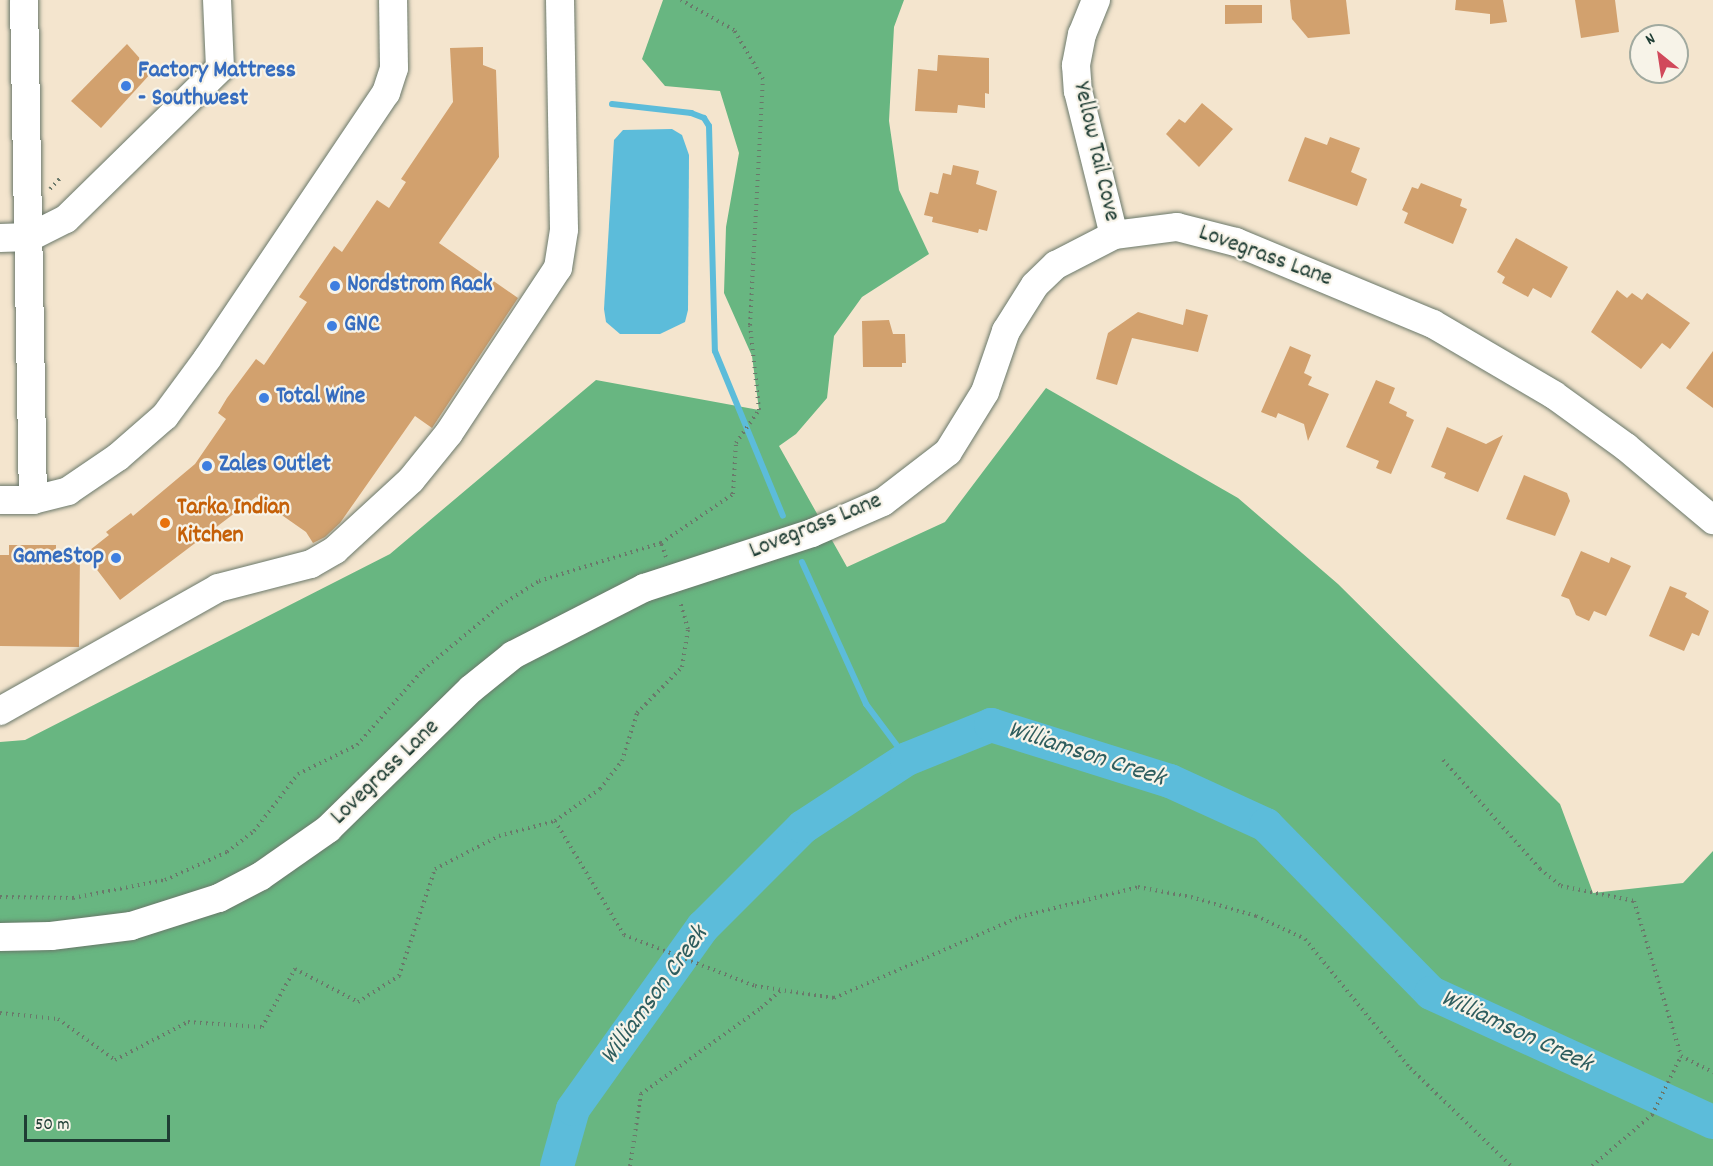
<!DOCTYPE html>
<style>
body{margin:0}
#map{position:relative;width:1713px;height:1166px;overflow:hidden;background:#f4e5ce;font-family:Dekko,sans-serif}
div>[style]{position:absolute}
.forest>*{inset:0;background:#68b681}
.water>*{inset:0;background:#5cbcda}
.stream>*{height:6px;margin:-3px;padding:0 3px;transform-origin:3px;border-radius:3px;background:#5cbcda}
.river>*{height:34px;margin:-17px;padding:0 17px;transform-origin:17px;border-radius:17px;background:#5cbcda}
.building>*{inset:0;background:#d2a16e}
.path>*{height:4px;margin-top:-2px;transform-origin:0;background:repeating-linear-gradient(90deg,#6a786a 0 1.5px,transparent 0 6px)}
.roads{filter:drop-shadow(0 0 2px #6a786a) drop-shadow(0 0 2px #6a786a)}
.minor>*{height:28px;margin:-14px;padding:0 14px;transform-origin:14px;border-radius:14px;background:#fff}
.dots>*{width:16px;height:16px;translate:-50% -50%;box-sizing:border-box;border:3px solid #f7f3e8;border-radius:50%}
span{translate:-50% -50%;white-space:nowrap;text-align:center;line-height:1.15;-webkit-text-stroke:4.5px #f7f3e8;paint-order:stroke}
.shop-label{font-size:24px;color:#366cbe;font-weight:700}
.left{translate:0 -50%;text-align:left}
.right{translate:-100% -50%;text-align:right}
.street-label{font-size:24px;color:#1f3d34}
.food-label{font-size:24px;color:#c56008;font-weight:700}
.water-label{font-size:26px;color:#2e5d5e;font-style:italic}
.north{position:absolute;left:1629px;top:24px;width:60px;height:60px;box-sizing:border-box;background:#f7f3e8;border:2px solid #a1aaa0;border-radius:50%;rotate:330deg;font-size:16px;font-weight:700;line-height:24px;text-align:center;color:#1f3d34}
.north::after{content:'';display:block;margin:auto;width:21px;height:27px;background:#d1495b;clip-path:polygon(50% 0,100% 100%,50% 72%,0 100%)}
.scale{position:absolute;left:24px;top:1115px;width:146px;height:27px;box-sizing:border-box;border:3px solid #1f3d34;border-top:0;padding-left:8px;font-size:18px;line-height:21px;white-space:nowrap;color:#1f3d34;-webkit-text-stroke:4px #f7f3e8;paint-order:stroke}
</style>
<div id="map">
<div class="forest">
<div style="clip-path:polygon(663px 0,904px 0,894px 27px,889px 121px,899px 190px,929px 254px,862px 297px,834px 336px,827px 398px,796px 434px,779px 446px,847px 567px,945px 522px,1046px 388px,1238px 498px,1338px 584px,1560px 804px,1593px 893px,1683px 883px,1713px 851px,1713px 1166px,0 1166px,0 742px,25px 740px,390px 554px,596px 380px,759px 410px,752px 356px,724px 293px,726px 227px,739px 153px,720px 91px,665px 86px,642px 59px)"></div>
</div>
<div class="water">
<div style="clip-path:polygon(672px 129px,682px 135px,689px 155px,688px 310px,685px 322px,660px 334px,620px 334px,606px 322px,604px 309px,614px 140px,623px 130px)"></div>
</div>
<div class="stream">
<div style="left:612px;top:104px;width:80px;rotate:6.5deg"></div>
<div style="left:691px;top:113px;width:14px;rotate:21deg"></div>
<div style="left:704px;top:118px;width:9px;rotate:58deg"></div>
<div style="left:709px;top:126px;width:225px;rotate:88.5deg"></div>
<div style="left:715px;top:351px;width:178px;rotate:67.6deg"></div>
<div style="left:802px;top:562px;width:156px;rotate:65.7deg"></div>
<div style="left:866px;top:704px;width:69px;rotate:53.3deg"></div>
</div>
<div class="river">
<div style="left:557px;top:1166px;width:59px;rotate:-74.3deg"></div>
<div style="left:573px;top:1109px;width:224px;rotate:-54.5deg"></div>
<div style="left:703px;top:927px;width:141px;rotate:-45deg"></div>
<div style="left:803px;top:827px;width:124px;rotate:-33.2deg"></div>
<div style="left:907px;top:759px;width:91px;rotate:-22deg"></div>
<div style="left:991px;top:725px;width:188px;rotate:17.4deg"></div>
<div style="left:1170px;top:781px;width:106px;rotate:24.6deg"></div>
<div style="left:1266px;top:825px;width:235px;rotate:45.5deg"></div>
<div style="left:1431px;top:993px;width:310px;rotate:24.6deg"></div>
</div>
<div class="building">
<div style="clip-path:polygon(1290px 0,1346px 0,1350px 34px,1308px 38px,1292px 19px)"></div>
<div style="clip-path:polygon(1456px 0,1503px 0,1507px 22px,1490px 24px,1490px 14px,1455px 10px)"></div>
<div style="clip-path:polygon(1575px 0,1615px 0,1619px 32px,1581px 38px)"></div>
<div style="clip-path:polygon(1225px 5px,1262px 5px,1262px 23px,1225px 24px)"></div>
<div style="clip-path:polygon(127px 44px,152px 72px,101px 128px,71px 101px)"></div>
<div style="clip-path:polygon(483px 47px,483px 65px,496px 70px,499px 157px,439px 243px,518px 298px,432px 428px,415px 416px,340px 523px,325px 537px,313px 543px,306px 532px,256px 497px,120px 600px,85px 554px,109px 535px,106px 532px,131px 513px,133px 516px,195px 464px,226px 419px,218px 413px,227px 398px,256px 359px,264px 365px,307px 302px,299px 297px,334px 246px,342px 252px,377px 200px,389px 208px,406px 182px,401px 179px,453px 102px,450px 48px)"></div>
<div style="clip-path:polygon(938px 55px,989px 58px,989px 94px,985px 93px,985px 108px,958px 105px,957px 113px,915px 111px,918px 69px,937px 71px)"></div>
<div style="clip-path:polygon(1202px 103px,1233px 129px,1199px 167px,1166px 134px,1179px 119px,1185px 123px)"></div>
<div style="clip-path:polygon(1305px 137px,1327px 145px,1330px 137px,1360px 148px,1351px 172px,1367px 179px,1357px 206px,1288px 181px)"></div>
<div style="clip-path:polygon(953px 165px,979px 171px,976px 184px,997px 191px,987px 231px,979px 229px,978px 233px,932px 222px,933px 217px,924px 215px,930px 192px,938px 194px,943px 173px,951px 175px)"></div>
<div style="clip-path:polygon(1421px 183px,1462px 199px,1460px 206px,1467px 209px,1453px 244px,1404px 223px,1408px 213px,1402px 210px,1412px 187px,1418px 189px)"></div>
<div style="clip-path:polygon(1516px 238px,1568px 267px,1551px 298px,1533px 288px,1528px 297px,1502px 283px,1505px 277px,1497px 272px)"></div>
<div style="clip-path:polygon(1617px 290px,1627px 298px,1632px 293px,1642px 300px,1647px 293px,1690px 323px,1670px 349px,1662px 343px,1641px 369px,1591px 332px)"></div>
<div style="clip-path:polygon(1186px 309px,1208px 315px,1198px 352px,1132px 338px,1117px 385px,1096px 379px,1108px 333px,1138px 312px,1183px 325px)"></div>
<div style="clip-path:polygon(889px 320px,893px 334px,905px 334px,906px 363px,902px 363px,902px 367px,863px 367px,862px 321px)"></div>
<div style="clip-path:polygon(1290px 346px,1311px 355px,1304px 373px,1312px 377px,1308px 385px,1329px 394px,1308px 441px,1304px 424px,1278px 413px,1276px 418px,1261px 412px)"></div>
<div style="clip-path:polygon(1713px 351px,1713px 408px,1686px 388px)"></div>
<div style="clip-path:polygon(1376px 380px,1395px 388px,1389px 403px,1407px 412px,1406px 416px,1414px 420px,1391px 474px,1376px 468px,1379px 461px,1346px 447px)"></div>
<div style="clip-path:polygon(1447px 427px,1486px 444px,1503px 435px,1478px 492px,1444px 478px,1446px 473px,1431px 467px)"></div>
<div style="clip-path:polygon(1524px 475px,1567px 493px,1570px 501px,1555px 536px,1506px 519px)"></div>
<div style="clip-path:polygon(9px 545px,56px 545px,56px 553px,80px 553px,79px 647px,0 646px,0 555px,9px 555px)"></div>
<div style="clip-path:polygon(1581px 551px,1609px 563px,1611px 557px,1631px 566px,1606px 616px,1594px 611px,1589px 621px,1576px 615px,1569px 599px,1561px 596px)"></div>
<div style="clip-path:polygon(1670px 586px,1687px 593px,1685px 597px,1709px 611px,1699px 636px,1692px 633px,1684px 651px,1649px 636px)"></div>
</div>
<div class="path">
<div style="left:50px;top:189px;width:16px;rotate:-47deg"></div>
<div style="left:666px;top:557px;width:15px;rotate:-110deg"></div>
<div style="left:661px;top:543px;width:87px;rotate:-34.2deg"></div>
<div style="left:733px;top:494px;width:51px;rotate:-86.6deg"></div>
<div style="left:736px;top:443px;width:40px;rotate:-55.1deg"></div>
<div style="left:759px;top:410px;width:85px;rotate:-96deg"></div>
<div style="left:750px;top:325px;width:246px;rotate:-87deg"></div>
<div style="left:763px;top:79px;width:57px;rotate:-120.6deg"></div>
<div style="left:734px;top:30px;width:61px;rotate:-150.5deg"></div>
<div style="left:1443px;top:760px;width:146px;rotate:48.3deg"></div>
<div style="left:1540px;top:869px;width:27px;rotate:39deg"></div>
<div style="left:1561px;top:886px;width:75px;rotate:11.6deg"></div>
<div style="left:1634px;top:901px;width:162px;rotate:73.1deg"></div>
<div style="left:555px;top:821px;width:133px;rotate:58.8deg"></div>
<div style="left:624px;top:935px;width:141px;rotate:21.3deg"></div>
<div style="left:755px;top:986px;width:80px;rotate:8.6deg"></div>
<div style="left:834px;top:998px;width:202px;rotate:-23.6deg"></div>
<div style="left:1019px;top:917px;width:123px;rotate:-14.1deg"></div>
<div style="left:1138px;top:887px;width:54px;rotate:10.7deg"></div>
<div style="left:1191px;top:897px;width:68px;rotate:16.3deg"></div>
<div style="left:1256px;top:916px;width:54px;rotate:25.1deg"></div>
<div style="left:1305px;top:939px;width:166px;rotate:50.9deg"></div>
<div style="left:1410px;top:1068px;width:141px;rotate:44.1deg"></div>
<div style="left:0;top:897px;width:73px;rotate:0.8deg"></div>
<div style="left:73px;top:898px;width:94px;rotate:-11.1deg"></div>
<div style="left:165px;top:880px;width:68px;rotate:-24.3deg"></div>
<div style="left:227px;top:852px;width:34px;rotate:-38deg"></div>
<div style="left:254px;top:831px;width:72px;rotate:-52.3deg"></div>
<div style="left:298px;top:774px;width:66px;rotate:-26.2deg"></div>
<div style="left:357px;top:745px;width:100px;rotate:-48.7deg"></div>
<div style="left:423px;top:670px;width:102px;rotate:-39.8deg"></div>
<div style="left:501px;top:605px;width:45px;rotate:-32.3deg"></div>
<div style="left:539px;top:581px;width:128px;rotate:-17.3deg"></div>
<div style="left:0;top:1013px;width:58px;rotate:5.9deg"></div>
<div style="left:58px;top:1019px;width:70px;rotate:35.7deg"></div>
<div style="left:115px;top:1060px;width:82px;rotate:-27.5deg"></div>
<div style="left:188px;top:1022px;width:74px;rotate:3.9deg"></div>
<div style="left:262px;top:1027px;width:67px;rotate:-60.4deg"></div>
<div style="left:295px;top:969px;width:71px;rotate:27.6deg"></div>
<div style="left:358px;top:1002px;width:49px;rotate:-32.4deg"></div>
<div style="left:399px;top:976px;width:113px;rotate:-71.4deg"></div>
<div style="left:435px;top:869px;width:72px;rotate:-27.3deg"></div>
<div style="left:499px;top:836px;width:58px;rotate:-15deg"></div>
<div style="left:555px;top:821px;width:55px;rotate:-35.4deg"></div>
<div style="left:600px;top:789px;width:36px;rotate:-52deg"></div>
<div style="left:622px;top:761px;width:50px;rotate:-72.6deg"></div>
<div style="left:637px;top:713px;width:64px;rotate:-45.6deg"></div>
<div style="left:682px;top:667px;width:38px;rotate:-81deg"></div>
<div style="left:688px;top:629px;width:29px;rotate:-106deg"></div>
<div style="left:630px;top:1166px;width:73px;rotate:-81.3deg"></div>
<div style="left:641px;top:1094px;width:148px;rotate:-35.6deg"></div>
<div style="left:761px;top:1008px;width:27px;rotate:-42deg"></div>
<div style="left:1592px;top:1166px;width:79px;rotate:-40.4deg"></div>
<div style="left:1652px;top:1115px;width:66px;rotate:-63.8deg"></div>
<div style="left:1681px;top:1056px;width:36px;rotate:27deg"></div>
</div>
<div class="roads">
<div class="minor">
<div style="left:24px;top:0;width:500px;rotate:88.97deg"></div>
<div style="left:1096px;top:0;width:37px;rotate:112deg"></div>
<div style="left:1082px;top:34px;width:32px;rotate:101deg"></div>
<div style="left:1076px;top:65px;width:26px;rotate:86deg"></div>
<div style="left:1078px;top:91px;width:148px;rotate:76deg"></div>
<div style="left:0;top:238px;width:30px;rotate:-2deg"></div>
<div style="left:30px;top:237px;width:40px;rotate:-26.6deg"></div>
<div style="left:66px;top:219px;width:216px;rotate:-44.4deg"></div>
<div style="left:220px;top:68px;width:68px;rotate:-92.5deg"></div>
<div style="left:0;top:500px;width:33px"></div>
<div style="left:33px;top:500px;width:36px;rotate:-14deg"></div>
<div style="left:68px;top:491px;width:60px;rotate:-34.2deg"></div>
<div style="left:118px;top:457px;width:62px;rotate:-41.1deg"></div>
<div style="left:165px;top:416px;width:71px;rotate:-53.6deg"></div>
<div style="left:207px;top:359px;width:321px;rotate:-56.1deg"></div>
<div style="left:386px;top:93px;width:26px;rotate:-72deg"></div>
<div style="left:394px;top:68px;width:68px;rotate:-90.8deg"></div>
<div style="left:0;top:711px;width:250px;rotate:-29.4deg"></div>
<div style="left:218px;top:588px;width:96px;rotate:-14.5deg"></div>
<div style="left:311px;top:564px;width:28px;rotate:-30deg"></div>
<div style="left:335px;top:550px;width:103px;rotate:-42.6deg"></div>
<div style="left:411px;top:480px;width:60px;rotate:-51deg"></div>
<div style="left:449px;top:433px;width:198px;rotate:-56.6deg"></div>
<div style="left:558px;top:268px;width:39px;rotate:-81deg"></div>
<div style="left:564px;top:229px;width:229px;rotate:-91deg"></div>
<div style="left:0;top:937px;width:51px;rotate:-1.1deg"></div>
<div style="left:51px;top:936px;width:81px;rotate:-7.1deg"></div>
<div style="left:131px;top:926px;width:92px;rotate:-17.7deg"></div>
<div style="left:219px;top:898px;width:47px;rotate:-27.6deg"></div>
<div style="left:261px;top:876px;width:82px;rotate:-35deg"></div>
<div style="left:328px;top:829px;width:200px;rotate:-44.4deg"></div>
<div style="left:471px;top:689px;width:54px;rotate:-39deg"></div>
<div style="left:513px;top:655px;width:147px;rotate:-27.1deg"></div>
<div style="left:644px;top:588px;width:177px;rotate:-18.1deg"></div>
<div style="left:812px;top:533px;width:77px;rotate:-23.6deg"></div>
<div style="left:883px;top:502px;width:82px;rotate:-37.6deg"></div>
<div style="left:948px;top:452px;width:70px;rotate:-58.3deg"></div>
<div style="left:985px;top:392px;width:65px;rotate:-71deg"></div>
<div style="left:1006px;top:331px;width:54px;rotate:-57.8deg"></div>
<div style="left:1035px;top:285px;width:29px;rotate:-44deg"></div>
<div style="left:1056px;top:265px;width:65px;rotate:-27.3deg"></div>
<div style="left:1114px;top:235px;width:64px;rotate:-7.2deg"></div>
<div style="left:1177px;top:227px;width:61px;rotate:14.3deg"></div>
<div style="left:1236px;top:242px;width:213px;rotate:22.6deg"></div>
<div style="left:1433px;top:324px;width:140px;rotate:30.4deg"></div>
<div style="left:1554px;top:395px;width:89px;rotate:35.8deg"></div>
<div style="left:1626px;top:447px;width:114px;rotate:40deg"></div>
</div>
</div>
<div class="dots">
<div style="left:126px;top:86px;background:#3f7fe0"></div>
<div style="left:335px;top:286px;background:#3f7fe0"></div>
<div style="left:332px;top:326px;background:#3f7fe0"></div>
<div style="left:264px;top:398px;background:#3f7fe0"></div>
<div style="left:207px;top:466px;background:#3f7fe0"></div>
<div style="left:165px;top:523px;background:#e8710a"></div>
<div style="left:116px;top:558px;background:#3f7fe0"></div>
</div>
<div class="shop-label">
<span class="left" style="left:138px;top:86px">Factory Mattress<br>- Southwest</span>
<span class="left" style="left:347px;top:286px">Nordstrom Rack</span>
<span class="left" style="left:344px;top:326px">GNC</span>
<span class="left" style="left:276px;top:398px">Total Wine</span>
<span class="left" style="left:219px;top:466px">Zales Outlet</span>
<span class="right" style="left:104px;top:558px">GameStop</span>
</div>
<div class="street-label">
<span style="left:1095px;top:152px;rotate:77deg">Yellow Tail Cove</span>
<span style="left:1265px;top:257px;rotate:20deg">Lovegrass Lane</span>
<span style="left:816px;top:527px;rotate:-22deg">Lovegrass Lane</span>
<span style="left:386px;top:773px;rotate:-44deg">Lovegrass Lane</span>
</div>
<div class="food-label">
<span class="left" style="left:177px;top:523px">Tarka Indian<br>Kitchen</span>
</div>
<div class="water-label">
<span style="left:1086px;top:755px;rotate:18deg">Williamson Creek</span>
<span style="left:655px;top:996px;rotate:-54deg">Williamson Creek</span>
<span style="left:1516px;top:1032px;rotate:25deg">Williamson Creek</span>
</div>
<div class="north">N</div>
<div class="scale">50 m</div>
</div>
